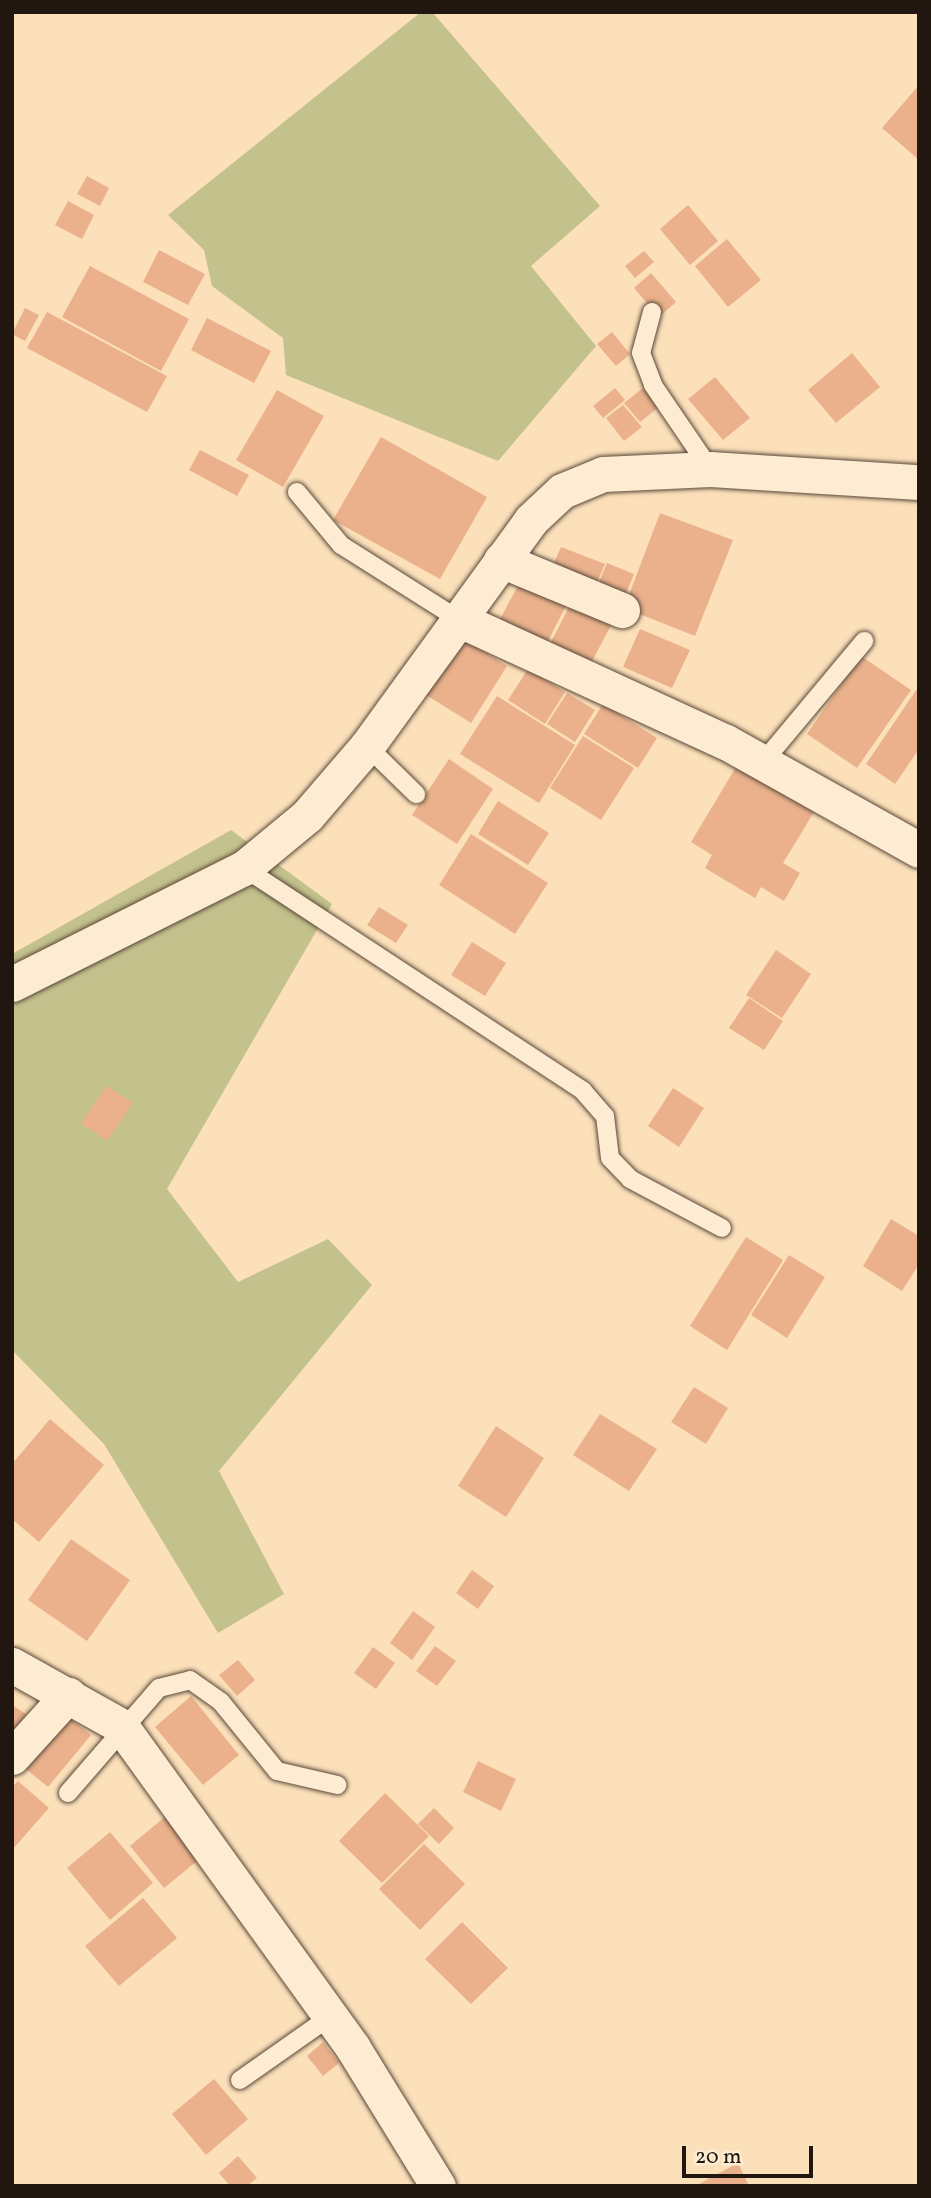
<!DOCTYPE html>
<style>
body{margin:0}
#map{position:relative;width:931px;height:2198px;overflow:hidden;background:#fce0ba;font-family:Vollkorn,serif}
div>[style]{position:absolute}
.green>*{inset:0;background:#c3c18c}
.building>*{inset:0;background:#eab18c}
.roads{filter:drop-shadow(0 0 2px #58493a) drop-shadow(0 0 2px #58493a)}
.lane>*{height:18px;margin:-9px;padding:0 9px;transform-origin:9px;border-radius:9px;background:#fdebd2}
.street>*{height:35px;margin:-17.5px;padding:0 17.5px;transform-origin:17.5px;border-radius:17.5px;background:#fdebd2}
span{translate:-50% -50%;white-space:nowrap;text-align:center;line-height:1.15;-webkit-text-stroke:6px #fdebd2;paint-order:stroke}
.frame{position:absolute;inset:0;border:14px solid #211710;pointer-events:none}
.scale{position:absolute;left:682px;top:2146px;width:131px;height:32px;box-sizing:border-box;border:4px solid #211710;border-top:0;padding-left:9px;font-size:21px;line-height:24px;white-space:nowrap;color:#211710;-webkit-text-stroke:5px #fdebd2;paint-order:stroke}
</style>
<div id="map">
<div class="green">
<div style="clip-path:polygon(421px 12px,432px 12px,600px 206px,531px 266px,596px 346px,498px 461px,286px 375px,283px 338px,212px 286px,204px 250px,168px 215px)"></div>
<div style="clip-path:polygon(231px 830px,332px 904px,167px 1189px,238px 1282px,328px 1239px,372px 1285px,219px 1471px,284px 1594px,218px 1633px,104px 1444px,12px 1350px,12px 954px)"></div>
</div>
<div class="building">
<div style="clip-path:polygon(919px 85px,919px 160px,882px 128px)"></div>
<div style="clip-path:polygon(87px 176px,109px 188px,100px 206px,77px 194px)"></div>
<div style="clip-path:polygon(68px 201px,94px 215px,82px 239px,55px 225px)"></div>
<div style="clip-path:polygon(688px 205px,718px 241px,690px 265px,660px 229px)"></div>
<div style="clip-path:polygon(727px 239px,761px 280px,728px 307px,695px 266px)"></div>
<div style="clip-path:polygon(159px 250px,205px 274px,188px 305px,143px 282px)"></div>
<div style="clip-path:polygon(644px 251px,654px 262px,635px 278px,625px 266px)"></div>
<div style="clip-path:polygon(90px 266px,189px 319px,161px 371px,62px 317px)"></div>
<div style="clip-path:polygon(651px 273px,676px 302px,659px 317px,634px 288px)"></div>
<div style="clip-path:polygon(25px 308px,39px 315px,25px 341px,12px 334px)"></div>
<div style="clip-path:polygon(47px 312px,167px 376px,147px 412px,27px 348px)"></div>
<div style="clip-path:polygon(207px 318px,271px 351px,254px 383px,191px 350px)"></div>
<div style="clip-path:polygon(612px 332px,630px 354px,616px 366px,597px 344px)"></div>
<div style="clip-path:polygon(852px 353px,880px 387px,836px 423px,808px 390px)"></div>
<div style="clip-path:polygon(715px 377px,750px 418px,723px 440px,688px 399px)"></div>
<div style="clip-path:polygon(615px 388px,625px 400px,603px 418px,593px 406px)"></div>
<div style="clip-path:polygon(643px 388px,659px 407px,640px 422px,624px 403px)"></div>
<div style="clip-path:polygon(277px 390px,324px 416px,283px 487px,236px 460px)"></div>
<div style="clip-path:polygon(623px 405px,642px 427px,624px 441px,606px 418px)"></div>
<div style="clip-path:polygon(381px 437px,487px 497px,440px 579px,333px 520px)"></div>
<div style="clip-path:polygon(200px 450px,249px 475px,237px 496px,189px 470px)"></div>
<div style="clip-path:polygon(660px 513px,733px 540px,695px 636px,624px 608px)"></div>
<div style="clip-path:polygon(561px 547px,605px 564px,594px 590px,550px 572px)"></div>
<div style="clip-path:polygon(607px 563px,634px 574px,623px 601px,596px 590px)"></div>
<div style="clip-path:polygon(523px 576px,569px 600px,546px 645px,499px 621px)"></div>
<div style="clip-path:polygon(574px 597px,615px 618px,590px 665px,550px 644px)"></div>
<div style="clip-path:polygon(640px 629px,690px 650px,672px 688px,623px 667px)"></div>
<div style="clip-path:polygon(459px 636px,507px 666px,471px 723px,423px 693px)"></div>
<div style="clip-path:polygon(861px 656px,911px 690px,857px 768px,807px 734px)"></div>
<div style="clip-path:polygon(528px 669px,565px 692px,545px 724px,508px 700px)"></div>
<div style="clip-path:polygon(919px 686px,919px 749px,895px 784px,866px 764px)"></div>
<div style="clip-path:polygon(567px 693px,595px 710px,575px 742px,547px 724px)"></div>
<div style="clip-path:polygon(497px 696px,575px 745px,539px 803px,460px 754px)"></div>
<div style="clip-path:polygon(603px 704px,657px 738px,638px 768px,584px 734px)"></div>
<div style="clip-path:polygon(583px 736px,634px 768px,601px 820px,550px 788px)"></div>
<div style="clip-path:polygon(449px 759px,493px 789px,457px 844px,412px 815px)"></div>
<div style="clip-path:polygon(736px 767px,814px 812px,783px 863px,800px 873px,784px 901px,761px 887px,755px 898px,705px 868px,712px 855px,691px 842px)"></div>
<div style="clip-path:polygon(498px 801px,549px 833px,528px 865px,478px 834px)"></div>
<div style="clip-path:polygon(471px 834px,548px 883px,515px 934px,439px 885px)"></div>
<div style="clip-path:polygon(379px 907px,408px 925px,396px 943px,367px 925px)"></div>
<div style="clip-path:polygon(472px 942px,506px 963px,485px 996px,451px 975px)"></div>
<div style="clip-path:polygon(776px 950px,811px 974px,782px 1018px,746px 995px)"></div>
<div style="clip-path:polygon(749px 998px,783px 1021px,764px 1050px,729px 1028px)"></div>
<div style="clip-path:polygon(107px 1086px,133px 1103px,107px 1141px,81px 1123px)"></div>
<div style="clip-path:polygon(673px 1088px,704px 1108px,679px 1147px,648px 1126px)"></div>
<div style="clip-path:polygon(891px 1219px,919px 1236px,919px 1264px,902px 1291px,863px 1266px)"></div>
<div style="clip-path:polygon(746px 1237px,783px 1260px,727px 1350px,690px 1326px)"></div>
<div style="clip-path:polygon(789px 1255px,825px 1277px,787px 1338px,751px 1315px)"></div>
<div style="clip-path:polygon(694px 1387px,728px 1408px,706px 1444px,671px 1422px)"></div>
<div style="clip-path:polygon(600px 1414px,657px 1449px,629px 1491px,573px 1455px)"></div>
<div style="clip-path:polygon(50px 1419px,104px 1465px,39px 1542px,12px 1519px,12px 1464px)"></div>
<div style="clip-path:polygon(496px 1426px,544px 1458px,506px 1517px,458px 1486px)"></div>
<div style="clip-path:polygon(71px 1539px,130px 1580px,87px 1641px,28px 1600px)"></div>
<div style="clip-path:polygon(472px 1570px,494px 1586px,478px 1609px,456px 1593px)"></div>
<div style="clip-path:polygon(413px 1611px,435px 1627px,412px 1660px,390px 1643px)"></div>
<div style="clip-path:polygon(435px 1646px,456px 1661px,437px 1686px,416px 1671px)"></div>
<div style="clip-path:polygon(373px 1647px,395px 1663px,376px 1689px,354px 1673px)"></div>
<div style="clip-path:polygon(238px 1660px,255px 1680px,237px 1696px,219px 1675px)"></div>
<div style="clip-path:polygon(191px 1696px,239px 1755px,203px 1785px,155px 1727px)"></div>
<div style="clip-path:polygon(12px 1705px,26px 1714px,12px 1734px)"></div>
<div style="clip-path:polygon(68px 1717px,91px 1735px,48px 1787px,26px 1769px)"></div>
<div style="clip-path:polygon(478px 1761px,516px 1779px,501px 1811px,463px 1792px)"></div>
<div style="clip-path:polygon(18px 1781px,49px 1808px,12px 1850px,12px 1787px)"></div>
<div style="clip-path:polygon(385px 1793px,429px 1836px,382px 1883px,339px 1841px)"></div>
<div style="clip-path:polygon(434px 1808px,454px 1828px,439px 1844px,418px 1824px)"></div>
<div style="clip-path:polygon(167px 1815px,202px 1857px,164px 1888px,130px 1846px)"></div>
<div style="clip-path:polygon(110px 1832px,153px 1883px,110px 1920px,67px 1868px)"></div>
<div style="clip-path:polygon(424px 1844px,465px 1884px,420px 1930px,379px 1889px)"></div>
<div style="clip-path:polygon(143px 1898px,177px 1938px,119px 1986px,85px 1946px)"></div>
<div style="clip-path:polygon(462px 1922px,508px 1968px,471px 2004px,425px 1959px)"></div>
<div style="clip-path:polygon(323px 2042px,339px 2063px,323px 2076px,307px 2056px)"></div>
<div style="clip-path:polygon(214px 2079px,248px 2119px,206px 2155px,172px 2114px)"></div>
<div style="clip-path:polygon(238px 2156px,257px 2178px,247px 2186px,230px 2186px,219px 2173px)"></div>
<div style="clip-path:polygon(738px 2163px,749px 2186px,695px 2186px)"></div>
</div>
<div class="roads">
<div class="lane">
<div style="left:652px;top:312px;width:42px;rotate:105deg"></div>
<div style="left:641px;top:353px;width:34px;rotate:69deg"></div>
<div style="left:653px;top:385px;width:102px;rotate:55.8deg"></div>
<div style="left:297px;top:492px;width:69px;rotate:50.3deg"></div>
<div style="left:341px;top:545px;width:138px;rotate:32.3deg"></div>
<div style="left:367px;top:746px;width:69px;rotate:44.4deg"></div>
<div style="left:763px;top:762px;width:158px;rotate:-50.1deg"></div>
<div style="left:244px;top:868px;width:406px;rotate:33.3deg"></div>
<div style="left:583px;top:1091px;width:33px;rotate:49deg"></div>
<div style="left:605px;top:1116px;width:42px;rotate:83.2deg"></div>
<div style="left:610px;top:1158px;width:29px;rotate:46deg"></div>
<div style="left:630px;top:1179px;width:104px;rotate:28deg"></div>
<div style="left:68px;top:1793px;width:139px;rotate:-49.1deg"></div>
<div style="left:159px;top:1688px;width:32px;rotate:-14deg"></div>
<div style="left:190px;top:1680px;width:38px;rotate:35deg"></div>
<div style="left:221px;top:1702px;width:89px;rotate:50.9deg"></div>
<div style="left:277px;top:1771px;width:62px;rotate:13.1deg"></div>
<div style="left:240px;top:2080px;width:111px;rotate:-35.1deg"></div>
</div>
<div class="street">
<div style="left:501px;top:560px;width:131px;rotate:22.5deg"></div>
<div style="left:458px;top:619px;width:295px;rotate:24.7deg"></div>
<div style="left:726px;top:742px;width:221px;rotate:29.2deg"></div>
<div style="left:12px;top:984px;width:259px;rotate:-26.6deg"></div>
<div style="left:244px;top:868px;width:82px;rotate:-39.5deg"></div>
<div style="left:307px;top:816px;width:92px;rotate:-49.4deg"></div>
<div style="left:367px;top:746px;width:279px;rotate:-54deg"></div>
<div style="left:531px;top:520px;width:42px;rotate:-43.1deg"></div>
<div style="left:562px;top:491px;width:44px;rotate:-22.5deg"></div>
<div style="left:603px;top:474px;width:107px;rotate:-2.7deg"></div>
<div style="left:710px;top:469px;width:209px;rotate:3.6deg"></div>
<div style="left:12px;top:1665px;width:125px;rotate:29.2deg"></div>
<div style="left:121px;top:1726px;width:397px;rotate:54.2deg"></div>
<div style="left:353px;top:2048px;width:162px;rotate:58.4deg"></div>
<div style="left:12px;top:1757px;width:84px;rotate:-47.9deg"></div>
</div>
</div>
<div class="frame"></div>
<div class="scale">20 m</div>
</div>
